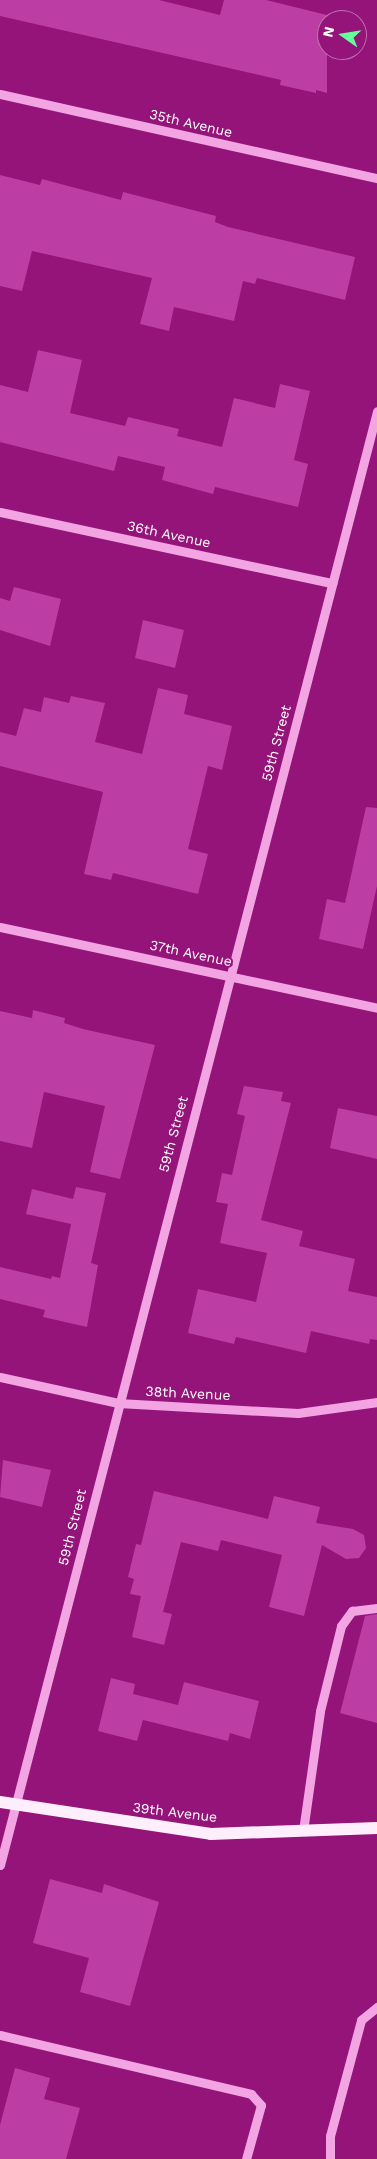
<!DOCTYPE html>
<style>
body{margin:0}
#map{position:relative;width:377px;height:2159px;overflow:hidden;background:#94147a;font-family:"Work Sans",sans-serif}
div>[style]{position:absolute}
.building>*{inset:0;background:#bc3da3}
.minor>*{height:9px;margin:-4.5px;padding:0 4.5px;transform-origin:4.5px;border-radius:4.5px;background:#f2a4e3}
.major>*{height:12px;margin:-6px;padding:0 6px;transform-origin:6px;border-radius:6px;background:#ffeefb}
span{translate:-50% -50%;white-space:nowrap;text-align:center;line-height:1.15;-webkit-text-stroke:4px #94147a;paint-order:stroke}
.street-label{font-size:14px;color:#fff}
.north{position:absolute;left:317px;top:10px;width:50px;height:50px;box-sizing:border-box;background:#94147a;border:1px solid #bf72af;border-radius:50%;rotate:283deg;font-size:14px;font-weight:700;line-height:20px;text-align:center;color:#fff}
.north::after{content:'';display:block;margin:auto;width:18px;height:22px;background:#64ff9b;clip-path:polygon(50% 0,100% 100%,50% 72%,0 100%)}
</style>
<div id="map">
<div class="building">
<div style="clip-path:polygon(0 0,159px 0,220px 15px,224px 0,266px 0,327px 15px,327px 93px,316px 90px,316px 93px,280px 85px,281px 80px,0 16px)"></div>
<div style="clip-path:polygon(0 175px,40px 185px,42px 179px,121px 200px,123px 192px,216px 216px,215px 222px,228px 227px,355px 257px,345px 300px,257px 278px,255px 284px,243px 281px,234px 321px,174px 307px,169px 331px,140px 324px,152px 278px,32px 251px,22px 291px,0 286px)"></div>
<div style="clip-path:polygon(38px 350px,82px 360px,70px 413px,125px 426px,128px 417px,179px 429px,177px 436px,222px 447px,234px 398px,275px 408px,280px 384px,310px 391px,294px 460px,308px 464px,298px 507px,215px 487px,213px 494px,162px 480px,165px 467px,118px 456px,114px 471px,0 442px,0 385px,28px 392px)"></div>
<div style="clip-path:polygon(14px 587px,61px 599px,50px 646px,0 630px,0 598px,10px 601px)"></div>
<div style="clip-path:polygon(143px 620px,184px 630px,175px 668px,135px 658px)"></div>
<div style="clip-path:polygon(158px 688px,188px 695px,184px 714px,232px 726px,222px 770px,208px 766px,188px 849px,208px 854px,198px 894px,113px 873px,111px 880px,84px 874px,103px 792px,0 766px,0 732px,16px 736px,24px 708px,41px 712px,44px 697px,69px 703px,71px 696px,105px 703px,95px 742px,142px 754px)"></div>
<div style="clip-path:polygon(366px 807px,377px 808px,377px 886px,363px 949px,319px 939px,327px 899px,345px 903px)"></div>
<div style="clip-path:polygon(33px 1010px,65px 1018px,64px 1023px,83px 1029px,155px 1045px,120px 1179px,90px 1172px,105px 1106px,44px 1092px,32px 1148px,0 1141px,0 1011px,32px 1018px)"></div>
<div style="clip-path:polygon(244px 1086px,283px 1092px,281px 1101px,291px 1103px,261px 1220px,303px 1231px,299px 1246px,355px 1259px,348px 1291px,377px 1297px,377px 1340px,370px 1339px,369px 1344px,311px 1331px,306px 1353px,236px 1337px,234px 1344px,188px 1333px,198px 1289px,256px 1302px,267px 1253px,220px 1243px,228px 1204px,216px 1202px,222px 1173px,232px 1175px,245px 1116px,237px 1114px)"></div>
<div style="clip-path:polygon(338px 1108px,377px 1116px,377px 1159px,330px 1148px)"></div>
<div style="clip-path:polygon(76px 1187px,106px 1193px,91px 1263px,98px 1265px,87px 1327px,43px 1317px,45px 1310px,0 1299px,0 1267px,51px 1279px,52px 1276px,60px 1278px,71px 1224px,26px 1214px,32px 1189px,73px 1199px)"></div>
<div style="clip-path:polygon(3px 1460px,51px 1470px,42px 1507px,0 1497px)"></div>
<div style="clip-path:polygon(154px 1491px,268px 1519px,274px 1496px,320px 1507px,316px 1523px,353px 1529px,364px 1535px,366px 1548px,359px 1558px,346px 1559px,322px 1545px,304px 1616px,269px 1607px,282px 1555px,221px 1540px,218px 1551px,181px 1542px,163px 1612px,172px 1614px,164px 1645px,132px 1637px,141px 1596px,130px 1594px,134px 1579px,128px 1577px,136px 1544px,141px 1545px)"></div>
<div style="clip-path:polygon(377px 1614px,377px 1723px,340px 1713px,365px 1616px)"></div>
<div style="clip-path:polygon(111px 1678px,135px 1684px,133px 1694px,178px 1705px,184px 1682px,259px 1701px,250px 1739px,230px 1733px,228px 1741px,143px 1720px,137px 1741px,98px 1731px)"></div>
<div style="clip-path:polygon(50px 1879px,102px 1893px,104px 1884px,159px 1902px,130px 2006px,80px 1992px,89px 1958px,33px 1943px)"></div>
<div style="clip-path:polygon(15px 2068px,50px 2078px,44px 2099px,80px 2108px,66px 2159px,0 2159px,0 2125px)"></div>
</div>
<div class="minor">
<div style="left:0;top:94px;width:386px;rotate:12.6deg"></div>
<div style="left:0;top:512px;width:340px;rotate:12.1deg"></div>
<div style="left:0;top:927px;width:386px;rotate:12.1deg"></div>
<div style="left:0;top:1377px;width:121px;rotate:12.4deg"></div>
<div style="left:118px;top:1403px;width:180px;rotate:3.2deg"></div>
<div style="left:298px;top:1413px;width:80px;rotate:-7.9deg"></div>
<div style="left:303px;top:1831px;width:121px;rotate:-81.9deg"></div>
<div style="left:320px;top:1711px;width:88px;rotate:-76.1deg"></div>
<div style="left:341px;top:1626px;width:19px;rotate:-54deg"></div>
<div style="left:352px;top:1611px;width:25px;rotate:-7deg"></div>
<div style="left:0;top:1865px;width:1502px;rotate:-75.46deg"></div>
<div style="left:0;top:2035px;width:258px;rotate:13.2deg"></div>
<div style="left:251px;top:2094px;width:15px;rotate:48deg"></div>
<div style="left:261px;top:2105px;width:56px;rotate:105.5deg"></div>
<div style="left:330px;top:2159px;width:23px;rotate:-90deg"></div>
<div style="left:330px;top:2136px;width:120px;rotate:-75deg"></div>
<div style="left:361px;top:2020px;width:21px;rotate:-39deg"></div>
</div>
<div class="major">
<div style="left:0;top:1802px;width:213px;rotate:8.6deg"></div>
<div style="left:211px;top:1834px;width:166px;rotate:-2.1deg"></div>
</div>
<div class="street-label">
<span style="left:191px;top:123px;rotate:13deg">35th Avenue</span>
<span style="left:169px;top:534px;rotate:12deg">36th Avenue</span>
<span style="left:276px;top:743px;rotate:-75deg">59th Street</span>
<span style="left:191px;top:953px;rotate:12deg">37th Avenue</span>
<span style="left:173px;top:1134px;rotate:-75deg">59th Street</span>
<span style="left:188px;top:1393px;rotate:3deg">38th Avenue</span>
<span style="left:72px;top:1527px;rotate:-76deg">59th Street</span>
<span style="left:175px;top:1812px;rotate:7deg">39th Avenue</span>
</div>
<div class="north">N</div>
</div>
